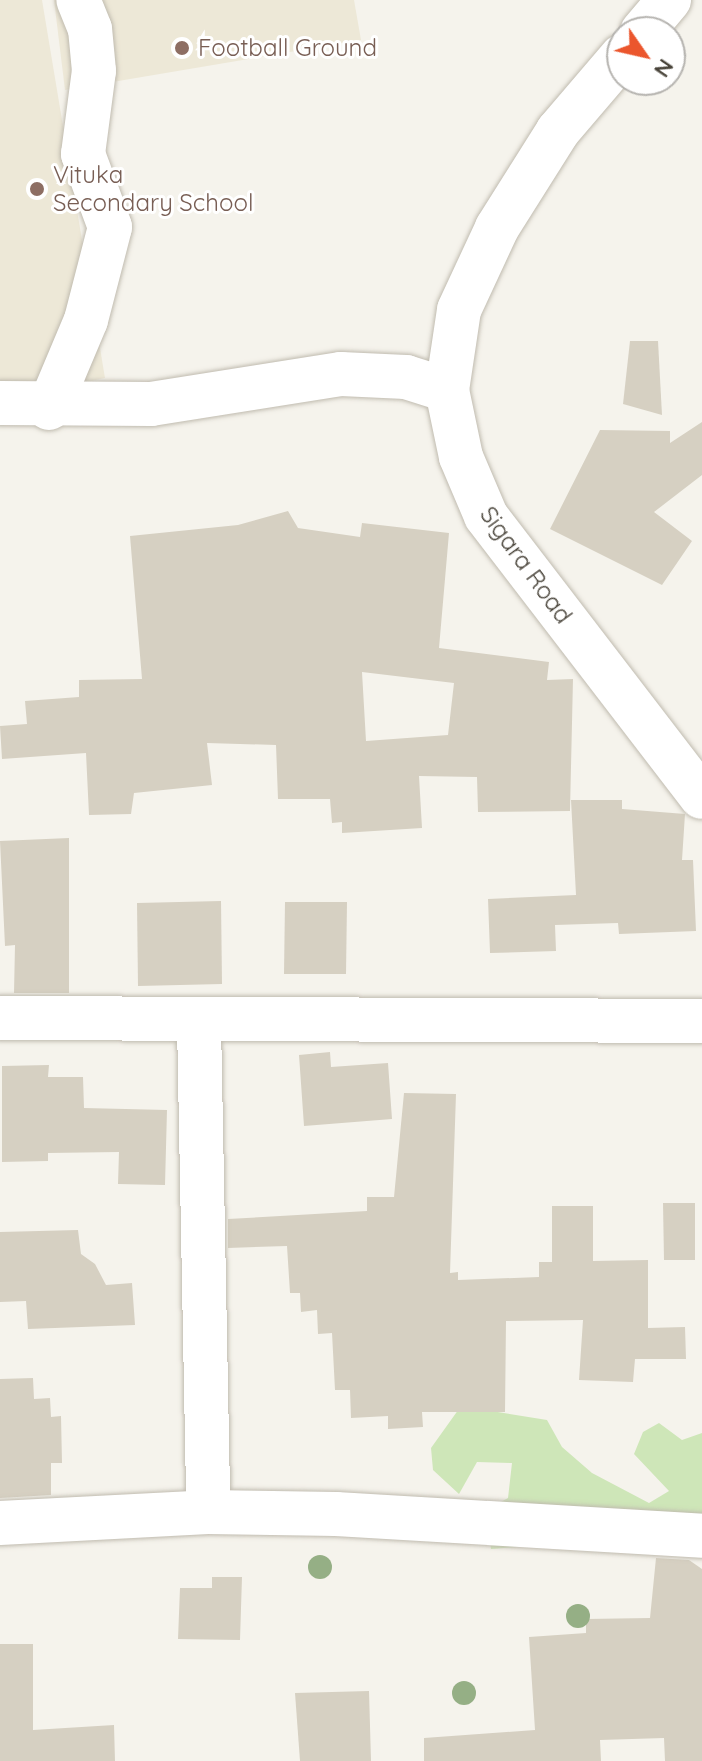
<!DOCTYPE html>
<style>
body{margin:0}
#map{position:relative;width:702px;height:1761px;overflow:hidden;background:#f5f3ec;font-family:Quicksand,sans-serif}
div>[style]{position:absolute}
.education>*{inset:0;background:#ede8d7}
.green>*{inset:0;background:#cee6b8}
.building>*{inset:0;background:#d6d0c2}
.roads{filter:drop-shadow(0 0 2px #c0bbaf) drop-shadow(0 0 2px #c0bbaf)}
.minor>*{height:44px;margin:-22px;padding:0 22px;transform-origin:22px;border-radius:22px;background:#fff}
.trees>*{width:24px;height:24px;margin:-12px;border-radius:50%;background:#95af85}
.dots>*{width:22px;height:22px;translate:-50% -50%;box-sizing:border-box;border:4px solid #fff;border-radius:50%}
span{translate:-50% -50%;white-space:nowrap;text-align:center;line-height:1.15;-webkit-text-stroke:6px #fff;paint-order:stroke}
.education-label{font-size:24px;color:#785e54}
.left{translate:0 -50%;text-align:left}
.street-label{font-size:24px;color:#49443a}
.north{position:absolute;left:606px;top:16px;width:80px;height:80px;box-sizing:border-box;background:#fff;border:2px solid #b6b4b0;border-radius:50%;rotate:124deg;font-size:22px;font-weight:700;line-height:32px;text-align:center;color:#49443a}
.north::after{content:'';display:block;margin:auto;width:28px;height:36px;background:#eb562d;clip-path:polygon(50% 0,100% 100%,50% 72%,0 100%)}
</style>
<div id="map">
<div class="education">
<div style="clip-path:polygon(0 0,42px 0,105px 378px,0 401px)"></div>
<div style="clip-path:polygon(54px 0,354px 0,361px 40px,65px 90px)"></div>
</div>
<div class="green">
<div style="clip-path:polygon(461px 1406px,547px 1420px,562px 1447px,592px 1473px,649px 1503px,669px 1491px,634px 1454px,643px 1432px,659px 1423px,682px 1440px,702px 1433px,702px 1533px,491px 1549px,486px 1510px,508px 1498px,512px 1463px,477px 1462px,459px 1494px,433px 1470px,431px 1448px)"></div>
</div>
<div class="building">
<div style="clip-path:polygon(630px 341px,658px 341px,662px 415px,623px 404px)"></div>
<div style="clip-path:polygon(702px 422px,702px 475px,654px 512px,692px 541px,662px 585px,550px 529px,600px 430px,670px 431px,670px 443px)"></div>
<div style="clip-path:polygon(evenodd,288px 511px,298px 528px,360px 537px,362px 523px,449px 533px,439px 648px,549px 662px,547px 680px,573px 679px,570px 811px,478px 812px,477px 777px,419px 776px,422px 828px,342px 833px,342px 822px,332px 823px,330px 799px,278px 799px,276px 745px,207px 743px,212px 785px,134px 793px,131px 814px,89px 815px,86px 753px,2px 759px,0 726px,27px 724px,25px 701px,79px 697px,79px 680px,142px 679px,130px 536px,238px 525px,288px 511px,362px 672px,454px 683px,448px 735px,366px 741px,362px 672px)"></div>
<div style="clip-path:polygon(571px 800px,622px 800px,622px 809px,685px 814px,682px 860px,693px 860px,696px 931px,619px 934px,618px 923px,555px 925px,556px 951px,490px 953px,488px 899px,576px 895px)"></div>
<div style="clip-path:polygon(69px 838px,69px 993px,14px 993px,15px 945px,5px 946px,0 841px)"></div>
<div style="clip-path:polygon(221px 901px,222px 984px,138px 986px,137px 903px)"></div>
<div style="clip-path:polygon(285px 902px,347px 902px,346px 974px,284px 974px)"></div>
<div style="clip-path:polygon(330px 1052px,331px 1067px,388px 1063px,392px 1119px,304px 1126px,299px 1055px)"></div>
<div style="clip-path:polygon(49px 1065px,48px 1077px,83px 1077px,84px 1108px,167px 1110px,165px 1185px,118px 1184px,119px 1152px,48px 1153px,48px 1161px,2px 1162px,2px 1066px)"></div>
<div style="clip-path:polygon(404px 1093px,456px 1094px,450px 1273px,458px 1272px,458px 1280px,539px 1277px,539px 1262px,552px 1262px,552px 1206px,593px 1206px,593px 1261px,648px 1260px,648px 1328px,685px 1327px,686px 1359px,635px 1359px,633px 1382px,579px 1380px,583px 1320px,506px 1321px,505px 1412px,422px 1412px,423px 1427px,388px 1429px,388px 1416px,351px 1418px,350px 1390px,335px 1390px,332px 1333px,318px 1334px,317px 1310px,301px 1312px,300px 1293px,290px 1293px,287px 1246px,228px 1248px,228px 1219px,367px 1211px,367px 1197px,394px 1197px)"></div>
<div style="clip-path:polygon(663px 1203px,695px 1203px,695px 1260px,664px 1260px)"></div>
<div style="clip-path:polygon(78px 1230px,81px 1254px,95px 1264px,106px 1285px,132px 1283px,135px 1325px,28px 1329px,26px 1301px,0 1302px,0 1232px)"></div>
<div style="clip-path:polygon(33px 1378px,34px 1399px,50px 1398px,51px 1417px,61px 1416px,62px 1463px,51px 1463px,51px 1495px,0 1498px,0 1379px)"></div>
<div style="clip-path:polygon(656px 1558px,689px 1560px,702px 1569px,702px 1761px,665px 1761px,664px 1738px,600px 1740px,601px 1761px,424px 1761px,424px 1738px,535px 1730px,529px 1637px,586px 1633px,586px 1619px,650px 1618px)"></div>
<div style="clip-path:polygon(212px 1577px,242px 1577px,240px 1640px,178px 1639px,180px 1588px,212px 1588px)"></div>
<div style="clip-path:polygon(0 1644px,33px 1644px,33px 1730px,114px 1725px,115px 1761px,0 1761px)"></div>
<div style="clip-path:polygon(369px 1691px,371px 1761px,300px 1761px,295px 1693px)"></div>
</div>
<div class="roads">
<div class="minor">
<div style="left:642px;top:32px;width:42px;rotate:-49.8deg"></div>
<div style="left:622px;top:56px;width:99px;rotate:130.5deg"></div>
<div style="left:558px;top:131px;width:115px;rotate:122.2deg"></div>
<div style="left:497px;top:228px;width:90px;rotate:114.9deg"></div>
<div style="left:459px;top:310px;width:81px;rotate:98.5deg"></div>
<div style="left:447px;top:390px;width:68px;rotate:78.2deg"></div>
<div style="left:461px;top:457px;width:64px;rotate:67deg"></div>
<div style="left:486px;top:516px;width:354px;rotate:52.5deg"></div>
<div style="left:0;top:403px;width:151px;rotate:0.4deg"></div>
<div style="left:151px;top:404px;width:192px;rotate:-9deg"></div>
<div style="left:341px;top:374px;width:65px;rotate:2.6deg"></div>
<div style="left:406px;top:377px;width:43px;rotate:17.6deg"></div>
<div style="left:49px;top:408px;width:95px;rotate:-67.2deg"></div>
<div style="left:86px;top:320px;width:96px;rotate:-75.5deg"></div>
<div style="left:110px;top:227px;width:78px;rotate:-110.3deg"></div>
<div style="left:83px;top:154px;width:84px;rotate:-82.5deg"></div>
<div style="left:94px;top:71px;width:42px;rotate:-95.4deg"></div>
<div style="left:90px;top:29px;width:31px;rotate:-112deg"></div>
<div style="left:0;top:1018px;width:702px;rotate:0.24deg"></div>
<div style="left:199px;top:1023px;width:489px;rotate:88.9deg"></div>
<div style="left:0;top:1523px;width:208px;rotate:-3deg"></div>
<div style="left:208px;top:1512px;width:128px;rotate:0.9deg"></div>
<div style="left:336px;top:1514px;width:367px;rotate:3.4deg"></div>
</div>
</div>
<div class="trees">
<div style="left:320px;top:1567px"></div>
<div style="left:578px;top:1616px"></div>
<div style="left:464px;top:1693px"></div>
</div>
<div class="dots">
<div style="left:182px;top:48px;background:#8d6e63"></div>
<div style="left:37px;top:189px;background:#8d6e63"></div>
</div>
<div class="education-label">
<span class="left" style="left:198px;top:48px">Football Ground</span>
<span class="left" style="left:53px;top:189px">Vituka<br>Secondary School</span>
</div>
<div class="street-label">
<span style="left:526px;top:565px;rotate:54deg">Sigara Road</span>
</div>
<div class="north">N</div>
</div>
